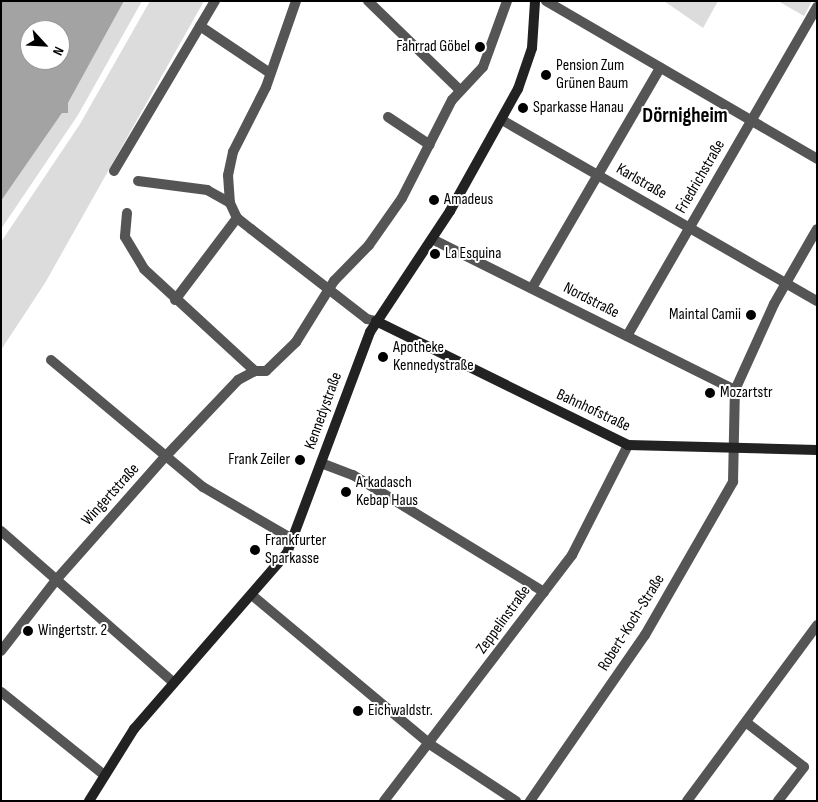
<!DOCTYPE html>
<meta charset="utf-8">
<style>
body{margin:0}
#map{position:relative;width:818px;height:802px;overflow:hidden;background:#fff;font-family:"Sofia Sans Condensed",sans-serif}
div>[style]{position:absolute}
.green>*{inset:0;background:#dcdcdc}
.water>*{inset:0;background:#a3a3a3}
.street>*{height:10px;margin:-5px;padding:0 5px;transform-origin:5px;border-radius:5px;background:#555}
.secondary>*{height:10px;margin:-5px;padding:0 5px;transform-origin:5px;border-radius:5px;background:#222}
.dots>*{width:14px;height:14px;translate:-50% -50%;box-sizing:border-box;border:2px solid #fff;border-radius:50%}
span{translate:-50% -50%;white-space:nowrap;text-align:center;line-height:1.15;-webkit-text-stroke:4px #fff;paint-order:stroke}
.poi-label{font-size:16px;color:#000}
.right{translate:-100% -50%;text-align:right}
.left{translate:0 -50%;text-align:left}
.street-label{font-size:16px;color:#000}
.district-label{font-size:21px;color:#000;font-weight:700}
.frame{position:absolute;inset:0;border:2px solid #000;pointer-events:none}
.north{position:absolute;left:20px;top:20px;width:50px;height:50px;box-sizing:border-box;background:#fff;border:1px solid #999;border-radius:50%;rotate:115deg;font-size:14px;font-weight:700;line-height:20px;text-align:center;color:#000}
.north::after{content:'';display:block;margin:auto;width:18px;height:22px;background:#000;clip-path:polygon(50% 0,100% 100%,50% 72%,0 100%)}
</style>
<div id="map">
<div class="green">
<div style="clip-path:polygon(124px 1px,142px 1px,78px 115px,1px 229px,1px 201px,62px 113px,68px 112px,68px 103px)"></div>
<div style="clip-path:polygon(150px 1px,204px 1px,45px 283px,1px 350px,1px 242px,80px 124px)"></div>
<div style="clip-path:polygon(664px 1px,718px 1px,703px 28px)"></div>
<div style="clip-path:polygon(778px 1px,812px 1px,804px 16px)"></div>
</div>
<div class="water">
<div style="clip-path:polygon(evenodd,1px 1px,124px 1px,68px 103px,68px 113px,62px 113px,1px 201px,1px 1px,30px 30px,60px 30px,60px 60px,30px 60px,30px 30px)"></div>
</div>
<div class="street">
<div style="left:296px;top:1px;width:91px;rotate:109.2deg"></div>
<div style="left:266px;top:87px;width:73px;rotate:116.9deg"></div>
<div style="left:233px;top:152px;width:24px;rotate:102deg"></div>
<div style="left:228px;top:175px;width:28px;rotate:86deg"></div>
<div style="left:230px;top:203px;width:17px;rotate:65deg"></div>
<div style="left:237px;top:218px;width:18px;rotate:38deg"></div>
<div style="left:251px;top:229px;width:147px;rotate:37.8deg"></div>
<div style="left:367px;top:319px;width:9px;rotate:13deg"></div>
<div style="left:368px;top:1px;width:128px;rotate:44.1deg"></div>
<div style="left:546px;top:1px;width:314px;rotate:30.2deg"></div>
<div style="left:200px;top:26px;width:84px;rotate:33.9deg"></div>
<div style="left:388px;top:117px;width:50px;rotate:33.7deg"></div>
<div style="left:502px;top:120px;width:363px;rotate:29.9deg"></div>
<div style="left:114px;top:171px;width:198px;rotate:-59.3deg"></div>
<div style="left:138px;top:181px;width:70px;rotate:7.4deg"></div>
<div style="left:207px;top:190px;width:26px;rotate:29deg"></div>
<div style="left:127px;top:213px;width:24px;rotate:95deg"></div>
<div style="left:125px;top:237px;width:37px;rotate:59deg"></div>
<div style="left:144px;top:269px;width:151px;rotate:42.6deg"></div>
<div style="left:255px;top:371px;width:11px"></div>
<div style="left:266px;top:371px;width:42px;rotate:-44deg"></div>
<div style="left:296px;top:342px;width:72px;rotate:-58.1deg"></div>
<div style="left:334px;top:281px;width:50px;rotate:-45.8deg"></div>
<div style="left:369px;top:245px;width:57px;rotate:-54.9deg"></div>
<div style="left:402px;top:198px;width:110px;rotate:-63deg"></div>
<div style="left:452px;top:100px;width:45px;rotate:-46.8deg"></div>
<div style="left:483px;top:67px;width:70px;rotate:-70deg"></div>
<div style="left:432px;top:239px;width:339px;rotate:26.5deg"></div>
<div style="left:532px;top:288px;width:255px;rotate:-59.8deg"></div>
<div style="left:175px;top:300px;width:103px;rotate:-52.9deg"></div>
<div style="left:627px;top:336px;width:380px;rotate:-60deg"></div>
<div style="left:51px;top:360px;width:198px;rotate:39.9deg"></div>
<div style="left:203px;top:487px;width:105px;rotate:30.2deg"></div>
<div style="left:321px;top:463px;width:34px;rotate:21deg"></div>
<div style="left:353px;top:475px;width:224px;rotate:31.5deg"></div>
<div style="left:1px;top:531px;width:230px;rotate:41.3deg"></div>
<div style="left:253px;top:596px;width:232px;rotate:39.9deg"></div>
<div style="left:431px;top:745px;width:102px;rotate:33.4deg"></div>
<div style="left:1px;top:651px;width:90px;rotate:-52.2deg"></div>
<div style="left:56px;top:580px;width:164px;rotate:-48.5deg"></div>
<div style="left:165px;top:457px;width:106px;rotate:-46.5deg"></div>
<div style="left:238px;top:380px;width:19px;rotate:-28deg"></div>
<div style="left:1px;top:692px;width:131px;rotate:38.8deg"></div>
<div style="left:747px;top:723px;width:72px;rotate:37.7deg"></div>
<div style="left:804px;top:767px;width:43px;rotate:127.4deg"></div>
<div style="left:384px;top:801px;width:310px;rotate:-52.6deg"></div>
<div style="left:572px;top:555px;width:123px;rotate:-63deg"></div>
<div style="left:530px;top:801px;width:202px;rotate:-55.3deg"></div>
<div style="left:645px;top:635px;width:177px;rotate:-60.1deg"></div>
<div style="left:733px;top:482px;width:92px;rotate:-88.8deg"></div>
<div style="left:735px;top:390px;width:94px;rotate:-65.6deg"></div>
<div style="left:774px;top:304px;width:86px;rotate:-60.2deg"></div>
<div style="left:687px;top:801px;width:219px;rotate:-53.5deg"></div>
</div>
<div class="secondary">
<div style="left:376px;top:321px;width:281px;rotate:26.2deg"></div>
<div style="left:628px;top:445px;width:189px;rotate:1.5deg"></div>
<div style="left:89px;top:801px;width:85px;rotate:-58deg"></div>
<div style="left:134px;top:729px;width:233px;rotate:-49deg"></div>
<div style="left:287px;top:553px;width:236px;rotate:-69.4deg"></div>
<div style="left:370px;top:332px;width:145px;rotate:-56.5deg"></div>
<div style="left:450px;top:211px;width:140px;rotate:-60.9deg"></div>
<div style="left:518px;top:89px;width:43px;rotate:-71.1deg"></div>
<div style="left:532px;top:48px;width:47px;rotate:-86.3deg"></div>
</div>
<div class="dots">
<div style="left:480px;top:47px;background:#000"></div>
<div style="left:546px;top:75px;background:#000"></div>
<div style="left:523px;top:108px;background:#000"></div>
<div style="left:434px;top:200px;background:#000"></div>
<div style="left:435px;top:254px;background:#000"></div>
<div style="left:751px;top:315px;background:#000"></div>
<div style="left:383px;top:357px;background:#000"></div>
<div style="left:710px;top:393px;background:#000"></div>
<div style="left:300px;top:460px;background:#000"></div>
<div style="left:346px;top:492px;background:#000"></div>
<div style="left:255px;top:550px;background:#000"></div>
<div style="left:28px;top:631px;background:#000"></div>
<div style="left:358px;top:711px;background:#000"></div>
</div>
<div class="poi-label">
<span class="right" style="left:470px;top:47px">Fahrrad Göbel</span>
<span class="left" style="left:556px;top:75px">Pension Zum<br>Grünen Baum</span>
<span class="left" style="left:533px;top:108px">Sparkasse Hanau</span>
<span class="left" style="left:444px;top:200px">Amadeus</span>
<span class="left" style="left:445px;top:254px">La Esquina</span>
<span class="right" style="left:741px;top:315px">Maintal Camii</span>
<span class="left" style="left:393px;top:357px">Apotheke<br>Kennedystraße</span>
<span class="left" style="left:720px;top:393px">Mozartstr</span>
<span class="right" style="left:290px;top:460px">Frank Zeiler</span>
<span class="left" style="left:356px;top:492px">Arkadasch<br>Kebap Haus</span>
<span class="left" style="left:265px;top:550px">Frankfurter<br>Sparkasse</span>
<span class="left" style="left:38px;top:631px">Wingertstr. 2</span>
<span class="left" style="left:368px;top:711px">Eichwaldstr.</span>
</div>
<div class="street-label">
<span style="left:701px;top:177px;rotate:-60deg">Friedrichstraße</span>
<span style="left:641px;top:182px;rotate:30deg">Karlstraße</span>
<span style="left:591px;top:301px;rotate:27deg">Nordstraße</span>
<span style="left:324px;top:411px;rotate:-70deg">Kennedystraße</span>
<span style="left:593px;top:411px;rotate:25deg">Bahnhofstraße</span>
<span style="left:111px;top:495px;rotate:-48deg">Wingertstraße</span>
<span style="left:504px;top:620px;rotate:-54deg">Zeppelinstraße</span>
<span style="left:632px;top:623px;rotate:-58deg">Robert-Koch-Straße</span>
</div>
<div class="district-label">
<span style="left:685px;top:116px">Dörnigheim</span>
</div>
<div class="frame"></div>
<div class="north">N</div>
</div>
